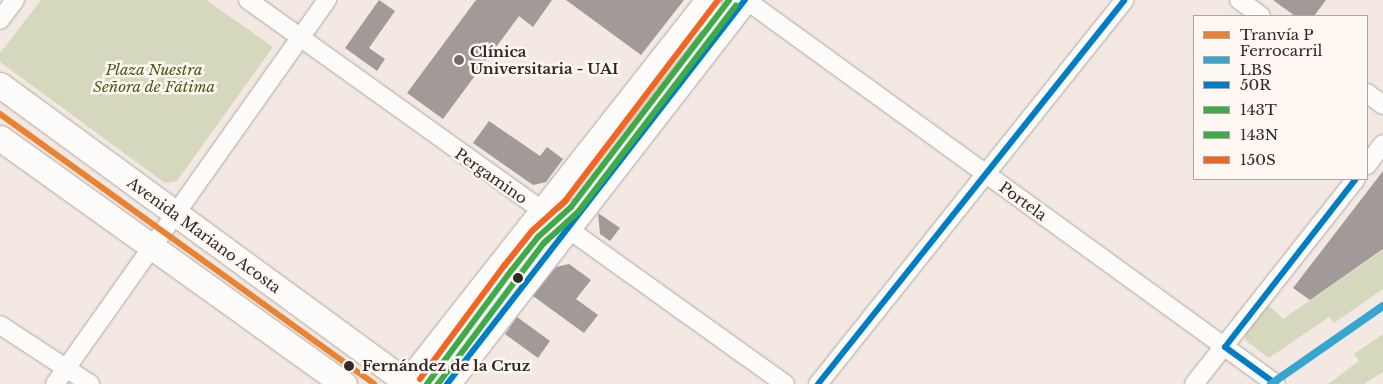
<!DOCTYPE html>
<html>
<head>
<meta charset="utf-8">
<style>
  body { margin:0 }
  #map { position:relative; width:1383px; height:384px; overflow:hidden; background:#f3e8e2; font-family:"Libre Baskerville",serif }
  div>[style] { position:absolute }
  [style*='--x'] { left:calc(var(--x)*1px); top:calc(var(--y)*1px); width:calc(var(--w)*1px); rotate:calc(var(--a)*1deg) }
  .green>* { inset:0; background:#d5d8bd }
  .building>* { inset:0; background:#a29a99 }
  .roads { filter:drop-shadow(0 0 1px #afa7a2) drop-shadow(0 0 1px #afa7a2) }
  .lane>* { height:9px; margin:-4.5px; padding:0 4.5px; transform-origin:4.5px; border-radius:4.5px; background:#fdfcfb }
  .street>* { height:18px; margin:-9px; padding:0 9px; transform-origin:9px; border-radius:9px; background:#fdfcfb }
  .secondary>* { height:25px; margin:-12.5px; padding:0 12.5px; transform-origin:12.5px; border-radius:12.5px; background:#fdfcfb }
  .bus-1>* { height:6px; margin:-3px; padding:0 3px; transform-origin:3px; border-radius:3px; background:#007dc5 }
  .bus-2>* { height:6px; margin:-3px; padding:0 3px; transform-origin:3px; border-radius:3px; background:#3fab48 }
  .bus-3>* { height:6px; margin:-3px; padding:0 3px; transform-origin:3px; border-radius:3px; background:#3fab48 }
  .bus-4>* { height:6px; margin:-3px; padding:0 3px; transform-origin:3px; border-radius:3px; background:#f26522 }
  .rail-1>* { height:8px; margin:-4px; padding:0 4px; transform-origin:4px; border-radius:4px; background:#36a5cf }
  .tram-1>* { height:6px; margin:-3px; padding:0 3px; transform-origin:3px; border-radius:3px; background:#e98232 }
  .dots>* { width:14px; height:14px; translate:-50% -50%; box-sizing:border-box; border:2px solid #fff7f2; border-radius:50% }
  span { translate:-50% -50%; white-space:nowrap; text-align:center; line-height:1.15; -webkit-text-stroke:5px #fff7f2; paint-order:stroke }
  .poi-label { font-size:15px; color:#312925; font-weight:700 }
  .left { translate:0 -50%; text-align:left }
  .park-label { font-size:15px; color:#495a16; font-style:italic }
  .street-label { font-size:15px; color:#312925 }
  .stop-label { font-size:15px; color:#312925; font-weight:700 }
  .legend { position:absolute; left:1193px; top:15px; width:175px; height:165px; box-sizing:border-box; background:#fff7f2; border:1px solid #ada5a0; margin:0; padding:6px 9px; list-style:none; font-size:15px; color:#312925 }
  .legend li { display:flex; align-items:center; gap:10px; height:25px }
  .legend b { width:25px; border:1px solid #ada5a0 }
</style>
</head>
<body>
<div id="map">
  <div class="green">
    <div style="clip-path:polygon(41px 0,206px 0,273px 47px,177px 181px,165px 183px,0 62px,0 53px)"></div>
    <div style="clip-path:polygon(1383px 250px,1383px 289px,1334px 323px,1329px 317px,1269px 358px,1245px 340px,1246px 330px,1266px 303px,1283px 319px)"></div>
    <div style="clip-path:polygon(1383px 334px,1383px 372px,1364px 384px,1328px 384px,1359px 361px,1354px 354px)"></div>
  </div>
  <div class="building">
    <div style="clip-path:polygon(379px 0,395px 11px,369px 48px,385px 59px,377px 71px,345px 48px)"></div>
    <div style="clip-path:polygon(476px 0,552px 0,533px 27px,519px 16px,443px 119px,407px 93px)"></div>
    <div style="clip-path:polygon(566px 0,684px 0,641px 55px)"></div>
    <div style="clip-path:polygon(1273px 0,1326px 0,1314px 16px,1295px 16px)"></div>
    <div style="clip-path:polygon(489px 121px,540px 156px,547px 147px,563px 159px,546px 182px,533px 185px,473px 143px)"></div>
    <div style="clip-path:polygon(1383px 171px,1383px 249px,1310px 300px,1293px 288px)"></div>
    <div style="clip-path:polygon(598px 213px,620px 228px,610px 241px,600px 234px)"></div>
    <div style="clip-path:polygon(569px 264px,591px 280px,576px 299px,598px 315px,584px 333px,533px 296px,556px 267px)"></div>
    <div style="clip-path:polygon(517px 317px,550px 341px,538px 358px,505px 334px)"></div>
  </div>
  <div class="roads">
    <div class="lane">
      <div style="--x:705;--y:31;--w:39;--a:-52"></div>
      <div style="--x:427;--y:384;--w:184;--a:-52.9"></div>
      <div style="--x:538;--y:237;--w:48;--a:-43.3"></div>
    </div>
    <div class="street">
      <div style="--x:248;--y:0;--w:660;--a:35.57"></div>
      <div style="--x:746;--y:0;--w:654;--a:35.92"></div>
      <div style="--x:1239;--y:0;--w:27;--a:36"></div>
      <div style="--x:0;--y:20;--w:25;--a:-53"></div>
      <div style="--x:1367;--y:93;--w:20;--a:37"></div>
      <div style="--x:1367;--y:165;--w:26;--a:-53"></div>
      <div style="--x:0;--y:325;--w:108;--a:33.2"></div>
      <div style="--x:55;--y:384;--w:471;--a:-54.7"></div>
      <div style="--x:818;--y:384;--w:491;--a:-51.4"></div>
      <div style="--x:1194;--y:384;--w:261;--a:-51.7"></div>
    </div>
    <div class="secondary">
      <div style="--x:0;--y:85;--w:507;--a:36.17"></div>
      <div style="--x:0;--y:138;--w:423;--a:35.6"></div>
      <div style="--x:406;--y:384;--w:489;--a:-51.8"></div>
      <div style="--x:447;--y:384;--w:486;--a:-52.2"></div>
    </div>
  </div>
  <div class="bus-1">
    <div style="--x:447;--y:384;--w:486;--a:-52.2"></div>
    <div style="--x:818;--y:384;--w:491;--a:-51.4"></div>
    <div style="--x:1276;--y:384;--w:63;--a:-144"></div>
    <div style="--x:1225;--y:347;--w:213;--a:-52.1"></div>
  </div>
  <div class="bus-2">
    <div style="--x:427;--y:384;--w:141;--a:-53.4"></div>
    <div style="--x:511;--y:271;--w:43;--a:-51.5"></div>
    <div style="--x:538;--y:237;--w:45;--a:-42.3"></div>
    <div style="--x:571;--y:207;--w:260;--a:-52.6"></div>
  </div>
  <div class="bus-3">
    <div style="--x:438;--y:384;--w:176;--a:-53.1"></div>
    <div style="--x:544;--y:243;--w:46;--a:-42.4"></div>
    <div style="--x:578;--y:212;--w:260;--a:-52.6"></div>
  </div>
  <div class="bus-4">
    <div style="--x:420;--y:379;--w:141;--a:-53.4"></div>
    <div style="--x:504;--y:266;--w:45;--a:-51.3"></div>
    <div style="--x:532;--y:231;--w:45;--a:-42.3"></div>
    <div style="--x:565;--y:201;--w:253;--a:-52.7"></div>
  </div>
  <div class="rail-1">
    <div style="--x:1271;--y:384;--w:136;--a:-34.9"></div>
  </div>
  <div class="tram-1">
    <div style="--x:0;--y:114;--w:461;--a:35.8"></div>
  </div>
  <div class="dots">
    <div style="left:459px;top:60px;background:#756c67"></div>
    <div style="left:518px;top:278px;background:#312925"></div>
    <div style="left:349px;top:366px;background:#312925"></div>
  </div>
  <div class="poi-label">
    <span class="left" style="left:470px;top:60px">Clínica<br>Universitaria - UAI</span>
  </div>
  <div class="park-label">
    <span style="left:154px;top:78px">Plaza Nuestra<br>Señora de Fátima</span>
  </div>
  <div class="street-label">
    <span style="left:491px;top:176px;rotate:35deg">Pergamino</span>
    <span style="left:1023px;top:201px;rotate:36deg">Portela</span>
    <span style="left:204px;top:235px;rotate:36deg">Avenida Mariano Acosta</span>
  </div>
  <div class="stop-label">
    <span class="left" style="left:362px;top:366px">Fernández de la Cruz</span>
  </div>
  <ul class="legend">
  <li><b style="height:6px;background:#e98232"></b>Tranvía P</li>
  <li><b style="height:6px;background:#36a5cf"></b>Ferrocarril LBS</li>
  <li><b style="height:6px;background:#007dc5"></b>50R</li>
  <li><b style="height:6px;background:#3fab48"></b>143T</li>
  <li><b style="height:6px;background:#3fab48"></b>143N</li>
  <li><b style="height:6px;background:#f26522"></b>150S</li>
  </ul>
</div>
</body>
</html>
